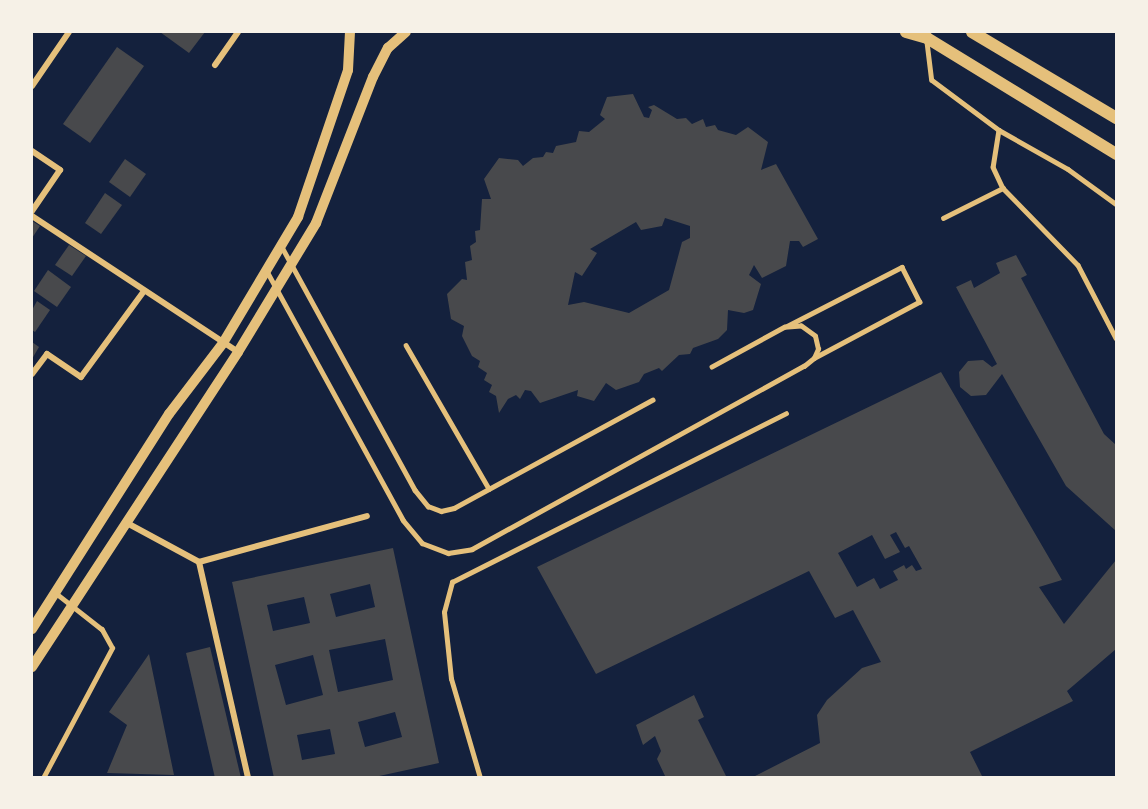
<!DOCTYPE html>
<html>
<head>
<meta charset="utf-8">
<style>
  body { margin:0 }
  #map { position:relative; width:1148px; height:809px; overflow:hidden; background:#14213d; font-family:Rubik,sans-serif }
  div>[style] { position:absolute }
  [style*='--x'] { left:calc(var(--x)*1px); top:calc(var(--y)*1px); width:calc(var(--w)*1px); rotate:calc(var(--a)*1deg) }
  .building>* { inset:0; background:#48494c }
  .service>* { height:4.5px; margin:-2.25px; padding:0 2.25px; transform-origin:2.25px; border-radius:2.25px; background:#e5c07b }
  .minor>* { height:6px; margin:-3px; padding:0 3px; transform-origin:3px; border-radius:3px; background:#e5c07b }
  .tertiary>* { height:10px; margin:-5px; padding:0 5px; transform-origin:5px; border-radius:5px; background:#e5c07b }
  .secondary>* { height:12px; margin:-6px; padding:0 6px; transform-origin:6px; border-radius:6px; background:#e5c07b }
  span { translate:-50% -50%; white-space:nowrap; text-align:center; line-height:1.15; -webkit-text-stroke:4.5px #f6f1e7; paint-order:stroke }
  .frame { position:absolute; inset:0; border:33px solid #f6f1e7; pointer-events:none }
</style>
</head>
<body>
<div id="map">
  <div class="building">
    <div style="clip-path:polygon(160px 32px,205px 32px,189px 53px)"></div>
    <div style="clip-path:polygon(117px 47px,144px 66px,90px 143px,63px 124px)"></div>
    <div style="clip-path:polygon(evenodd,633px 94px,644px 117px,649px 118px,652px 110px,648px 107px,654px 105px,677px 119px,686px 118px,692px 124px,703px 119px,706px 127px,715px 125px,718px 130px,736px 135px,748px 127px,768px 142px,761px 170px,776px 164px,818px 239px,803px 247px,799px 241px,790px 241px,786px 266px,762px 278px,754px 265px,749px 275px,761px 284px,753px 310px,744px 313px,728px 310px,727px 330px,718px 339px,693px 348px,690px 354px,679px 355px,662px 371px,659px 368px,644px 374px,639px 382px,616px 390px,606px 383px,594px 401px,577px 396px,578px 390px,540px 403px,531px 391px,525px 390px,520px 399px,516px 395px,508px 399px,499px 413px,496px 396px,489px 392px,492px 385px,484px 380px,487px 373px,478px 367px,480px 361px,472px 356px,462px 336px,464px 326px,451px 319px,447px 294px,462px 279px,467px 280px,465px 262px,472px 260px,470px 246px,476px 242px,475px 231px,480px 230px,482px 199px,491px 199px,484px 179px,499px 158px,518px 160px,523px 166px,533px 158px,543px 157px,546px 152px,553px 153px,556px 146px,576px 142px,579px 131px,589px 132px,605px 119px,600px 115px,607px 97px,633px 94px,665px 218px,690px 226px,690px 238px,682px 242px,669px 290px,629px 313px,584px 302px,568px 305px,575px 272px,582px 276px,597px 253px,590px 249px,636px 222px,641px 230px,662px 226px,665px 218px)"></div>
    <div style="clip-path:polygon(125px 159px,146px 174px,130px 197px,109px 182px)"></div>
    <div style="clip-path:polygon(105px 193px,122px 205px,101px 234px,85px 223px)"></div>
    <div style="clip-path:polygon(32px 221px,40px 226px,32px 238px)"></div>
    <div style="clip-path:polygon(69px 245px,86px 256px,72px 276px,55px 265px)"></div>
    <div style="clip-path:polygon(1016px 255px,1027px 275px,1021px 278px,1104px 434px,1116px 445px,1116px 531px,1066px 486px,1002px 374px,986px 395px,971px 396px,960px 387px,959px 372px,968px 361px,983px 360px,992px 367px,997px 364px,956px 287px,971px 280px,974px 288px,1000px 273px,996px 263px)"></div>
    <div style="clip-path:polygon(48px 270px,71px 287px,57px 307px,34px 291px)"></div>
    <div style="clip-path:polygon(37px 301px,50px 310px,35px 332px,32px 330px,32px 310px)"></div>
    <div style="clip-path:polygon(32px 342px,39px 347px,32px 359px)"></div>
    <div style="clip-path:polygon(evenodd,941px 372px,1062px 580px,1039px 587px,1064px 624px,1116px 560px,1116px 649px,1067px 691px,1073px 701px,970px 752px,983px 778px,751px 778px,820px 743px,817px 715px,827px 700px,862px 668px,881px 662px,853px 610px,835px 618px,809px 571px,596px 674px,537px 567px,941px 372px,896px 532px,905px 548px,909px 546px,922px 569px,916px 571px,912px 565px,906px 569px,904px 565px,893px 571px,898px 580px,880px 589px,874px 578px,857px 587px,838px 553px,872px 535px,885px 559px,900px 552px,890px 535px,896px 532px)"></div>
    <div style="clip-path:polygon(evenodd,393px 548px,439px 763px,370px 778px,274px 778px,232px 582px,393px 548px,370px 584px,375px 607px,336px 617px,330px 594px,370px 584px,393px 548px,304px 597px,310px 623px,273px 631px,267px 605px,304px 597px,393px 548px,385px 639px,393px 680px,338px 692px,329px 650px,385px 639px,393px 548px,313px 655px,323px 695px,286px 705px,275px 665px,313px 655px,393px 548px,395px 712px,402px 737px,365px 747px,358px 722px,395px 712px,393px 548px,330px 729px,335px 754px,302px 760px,297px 735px,330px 729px)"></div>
    <div style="clip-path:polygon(210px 647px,241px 778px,215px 778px,186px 653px)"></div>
    <div style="clip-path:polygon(149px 654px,174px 775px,107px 773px,127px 725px,109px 712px)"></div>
    <div style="clip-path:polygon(694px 695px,704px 717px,698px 720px,727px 778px,666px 778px,657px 759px,661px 751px,655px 736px,643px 745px,636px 725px)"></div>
  </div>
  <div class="service">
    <div style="--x:927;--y:42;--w:38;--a:83"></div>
    <div style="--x:932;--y:80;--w:84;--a:36.7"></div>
    <div style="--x:999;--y:130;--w:79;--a:29.5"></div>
    <div style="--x:1068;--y:169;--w:59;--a:36.1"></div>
    <div style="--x:999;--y:130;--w:37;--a:99"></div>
    <div style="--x:993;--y:167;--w:23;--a:65"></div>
    <div style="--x:1003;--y:188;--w:107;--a:45.8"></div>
    <div style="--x:1078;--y:265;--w:82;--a:62.5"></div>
    <div style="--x:943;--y:218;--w:67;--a:-26.6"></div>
    <div style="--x:282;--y:247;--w:277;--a:61.3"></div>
    <div style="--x:415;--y:490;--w:21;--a:51"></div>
    <div style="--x:428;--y:506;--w:14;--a:21"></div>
    <div style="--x:441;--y:511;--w:13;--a:-13"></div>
    <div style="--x:454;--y:508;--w:226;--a:-28.6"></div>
    <div style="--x:268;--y:273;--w:281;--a:61.3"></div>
    <div style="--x:403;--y:520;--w:30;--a:50"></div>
    <div style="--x:422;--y:543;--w:28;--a:21"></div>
    <div style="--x:448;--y:553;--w:24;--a:-9"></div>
    <div style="--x:472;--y:549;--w:379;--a:-28.9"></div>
    <div style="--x:804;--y:366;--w:13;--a:-39"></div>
    <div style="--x:814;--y:358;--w:10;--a:-66"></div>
    <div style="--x:818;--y:349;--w:13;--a:-103"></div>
    <div style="--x:815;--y:336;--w:17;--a:-144"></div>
    <div style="--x:801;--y:326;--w:16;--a:176"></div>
    <div style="--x:785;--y:327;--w:83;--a:151.3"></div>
    <div style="--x:787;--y:326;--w:129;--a:-27.2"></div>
    <div style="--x:902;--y:267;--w:39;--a:63"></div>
    <div style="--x:920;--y:302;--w:119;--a:151.9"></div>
    <div style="--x:406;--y:345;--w:166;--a:60"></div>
    <div style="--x:43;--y:778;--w:147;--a:-62"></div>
    <div style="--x:112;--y:648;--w:21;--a:-119"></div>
    <div style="--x:102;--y:630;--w:60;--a:-141.8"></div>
    <div style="--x:480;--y:778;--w:103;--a:-106.3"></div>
    <div style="--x:451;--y:679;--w:67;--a:-96"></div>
    <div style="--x:444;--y:612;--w:31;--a:-75"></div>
    <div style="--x:452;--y:582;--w:374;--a:-26.8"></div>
  </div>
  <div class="minor">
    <div style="--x:215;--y:65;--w:40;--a:-55.1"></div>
    <div style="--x:32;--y:86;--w:65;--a:-55.6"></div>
    <div style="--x:32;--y:151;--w:34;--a:34"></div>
    <div style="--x:60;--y:170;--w:50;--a:124.3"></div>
    <div style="--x:32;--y:216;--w:247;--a:33.4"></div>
    <div style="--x:32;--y:374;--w:25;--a:-53"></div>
    <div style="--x:47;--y:354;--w:41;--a:34.1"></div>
    <div style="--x:81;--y:377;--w:107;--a:-53.8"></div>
    <div style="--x:127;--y:523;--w:82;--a:28.4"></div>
    <div style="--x:199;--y:562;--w:221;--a:77.2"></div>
    <div style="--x:199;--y:562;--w:174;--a:-15.3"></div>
  </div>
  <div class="tertiary">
    <div style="--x:32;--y:629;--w:255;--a:-57.5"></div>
    <div style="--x:169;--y:414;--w:89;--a:-52.7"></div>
    <div style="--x:223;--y:343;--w:147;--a:-59.2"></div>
    <div style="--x:298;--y:217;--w:155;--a:-71.2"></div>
    <div style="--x:348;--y:70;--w:38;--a:-87"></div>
    <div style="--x:32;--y:667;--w:376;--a:-56.8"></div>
    <div style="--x:238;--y:352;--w:151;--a:-58.8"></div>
    <div style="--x:316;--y:223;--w:157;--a:-68.7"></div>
    <div style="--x:373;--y:77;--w:33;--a:-63"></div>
    <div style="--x:388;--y:48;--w:24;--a:-42"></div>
  </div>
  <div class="secondary">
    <div style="--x:906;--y:32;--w:22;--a:16"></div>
    <div style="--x:927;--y:38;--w:222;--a:31.5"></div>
    <div style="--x:972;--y:32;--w:168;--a:30.8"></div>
  </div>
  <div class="frame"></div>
</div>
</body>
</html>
